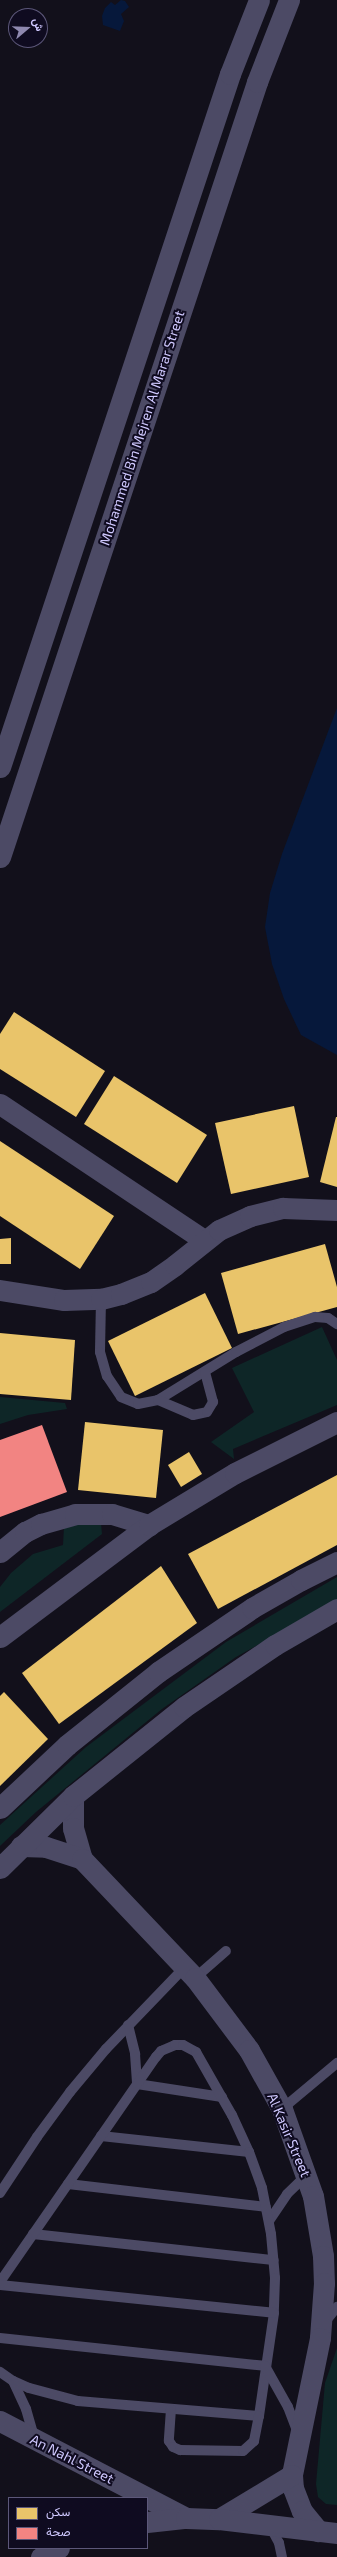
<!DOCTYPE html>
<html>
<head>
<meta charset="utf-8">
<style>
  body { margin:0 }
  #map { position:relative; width:337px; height:2557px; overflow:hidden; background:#12101b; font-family:"Exo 2",Vazirmatn,sans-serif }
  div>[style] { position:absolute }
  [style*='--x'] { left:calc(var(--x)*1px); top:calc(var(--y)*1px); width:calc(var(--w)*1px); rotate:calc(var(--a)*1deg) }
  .green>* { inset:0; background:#0e2627 }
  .water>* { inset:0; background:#06183b }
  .homes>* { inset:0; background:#e9c46a }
  .health>* { inset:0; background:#f28482 }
  .lane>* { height:10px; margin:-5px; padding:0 5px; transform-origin:5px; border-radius:5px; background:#4c4a65 }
  .street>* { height:21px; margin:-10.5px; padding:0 10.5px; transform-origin:10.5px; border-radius:10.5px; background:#4c4a65 }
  span { translate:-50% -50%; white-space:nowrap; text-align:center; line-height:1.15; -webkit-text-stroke:4px #0f0b20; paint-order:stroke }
  .street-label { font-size:14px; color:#d0c9ff }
  .legend { position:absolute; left:8px; top:2497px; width:140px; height:52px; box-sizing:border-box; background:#0f0b20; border:1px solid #5c5779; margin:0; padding:5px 7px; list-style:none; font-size:12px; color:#d0c9ff }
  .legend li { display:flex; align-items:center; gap:8px; height:20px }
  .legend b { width:20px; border:1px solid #5c5779 }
  .north { position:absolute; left:8px; top:8px; width:40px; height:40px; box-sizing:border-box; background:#0f0b20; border:1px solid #5c5779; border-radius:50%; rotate:71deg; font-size:11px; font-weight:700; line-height:16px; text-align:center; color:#d0c9ff }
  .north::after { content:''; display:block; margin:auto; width:14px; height:18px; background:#8e88af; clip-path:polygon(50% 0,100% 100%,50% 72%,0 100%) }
</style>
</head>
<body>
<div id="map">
  <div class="green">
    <div style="clip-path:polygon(322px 1327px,337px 1360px,337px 1405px,233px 1449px,234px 1459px,211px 1442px,254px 1412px,232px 1368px)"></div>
    <div style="clip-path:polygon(0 1397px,65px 1403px,67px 1409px,28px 1415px,0 1424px)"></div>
    <div style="clip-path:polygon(101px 1523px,102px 1534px,0 1612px,0 1587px,11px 1573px,33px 1554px,63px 1545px,64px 1526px)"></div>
    <div style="clip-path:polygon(337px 1577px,337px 1601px,236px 1657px,162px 1709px,36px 1812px,0 1846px,0 1825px,86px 1747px,226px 1642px)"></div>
    <div style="clip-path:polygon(337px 2348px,337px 2505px,326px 2504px,318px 2497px,316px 2484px,325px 2383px)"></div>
  </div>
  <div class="water">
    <div style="clip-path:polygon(121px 0,125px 1px,129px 7px,121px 14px,124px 21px,120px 31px,103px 25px,102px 16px,105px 8px,111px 2px,115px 5px)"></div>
    <div style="clip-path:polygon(337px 708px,337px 1055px,301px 1035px,284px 999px,272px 964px,265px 927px,270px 893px,282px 854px)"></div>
  </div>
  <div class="homes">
    <div style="clip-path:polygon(14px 1012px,105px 1071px,76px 1117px,0 1069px,0 1034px)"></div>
    <div style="clip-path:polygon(114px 1076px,207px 1135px,177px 1183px,84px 1124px)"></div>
    <div style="clip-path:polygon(294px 1106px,309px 1177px,231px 1194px,215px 1123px)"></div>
    <div style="clip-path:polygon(336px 1117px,337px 1117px,337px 1187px,320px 1182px)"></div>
    <div style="clip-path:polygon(0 1141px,114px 1216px,80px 1269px,0 1216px)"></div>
    <div style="clip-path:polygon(11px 1238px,11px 1264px,0 1264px,0 1239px)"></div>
    <div style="clip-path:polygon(325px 1244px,337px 1287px,337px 1307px,238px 1334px,221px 1273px)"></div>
    <div style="clip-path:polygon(205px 1293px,232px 1348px,135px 1396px,108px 1341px)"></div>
    <div style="clip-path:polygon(0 1333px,75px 1340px,71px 1400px,0 1394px)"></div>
    <div style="clip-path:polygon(85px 1422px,163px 1430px,156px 1498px,78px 1490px)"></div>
    <div style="clip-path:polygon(189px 1452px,202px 1474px,181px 1487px,168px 1465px)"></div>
    <div style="clip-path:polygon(337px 1475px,337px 1545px,218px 1609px,188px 1554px)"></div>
    <div style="clip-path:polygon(161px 1566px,197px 1623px,59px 1724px,22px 1673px)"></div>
    <div style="clip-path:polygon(4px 1692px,48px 1739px,0 1786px,0 1696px)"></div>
  </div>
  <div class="health">
    <div style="clip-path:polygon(42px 1425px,67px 1492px,0 1517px,0 1440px)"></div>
  </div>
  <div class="lane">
    <div style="--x:101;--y:1299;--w:53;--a:91.1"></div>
    <div style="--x:100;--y:1352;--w:25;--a:74"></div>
    <div style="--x:107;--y:1376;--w:25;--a:56"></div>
    <div style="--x:121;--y:1397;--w:18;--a:22"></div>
    <div style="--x:138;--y:1404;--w:20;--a:-11"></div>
    <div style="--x:158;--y:1400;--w:92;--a:-31.6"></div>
    <div style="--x:236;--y:1352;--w:54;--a:-27.5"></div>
    <div style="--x:284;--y:1327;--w:33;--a:-18"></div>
    <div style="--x:315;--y:1317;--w:13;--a:4"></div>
    <div style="--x:328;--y:1318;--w:11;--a:34"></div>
    <div style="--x:158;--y:1400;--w:38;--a:23"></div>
    <div style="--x:193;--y:1415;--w:14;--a:-12"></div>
    <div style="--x:207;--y:1412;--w:12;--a:-59"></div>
    <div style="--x:213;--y:1402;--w:30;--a:-105"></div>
    <div style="--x:195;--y:1978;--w:41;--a:-41.1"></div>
    <div style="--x:128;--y:2025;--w:30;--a:76"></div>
    <div style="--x:135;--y:2054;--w:30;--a:86"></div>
    <div style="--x:137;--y:2084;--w:86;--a:8.7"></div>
    <div style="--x:282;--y:2109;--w:72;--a:-39.9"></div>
    <div style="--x:101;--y:2136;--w:149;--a:6.2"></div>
    <div style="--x:68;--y:2184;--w:199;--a:6.6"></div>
    <div style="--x:0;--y:2193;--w:67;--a:-56.5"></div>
    <div style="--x:37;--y:2137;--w:56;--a:-53.7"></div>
    <div style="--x:70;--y:2092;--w:56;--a:-50.1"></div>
    <div style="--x:106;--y:2049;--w:112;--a:-46.1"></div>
    <div style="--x:269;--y:2221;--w:32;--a:-56"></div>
    <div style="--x:287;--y:2194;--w:28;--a:-44"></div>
    <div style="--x:33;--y:2234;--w:242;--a:6.2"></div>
    <div style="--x:0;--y:2282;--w:274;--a:-55.3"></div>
    <div style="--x:156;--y:2057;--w:8;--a:-50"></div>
    <div style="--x:161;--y:2051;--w:15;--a:-23"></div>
    <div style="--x:175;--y:2045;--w:8;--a:0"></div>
    <div style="--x:183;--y:2045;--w:15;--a:28"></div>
    <div style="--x:196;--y:2052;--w:73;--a:60.3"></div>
    <div style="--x:232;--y:2115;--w:41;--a:65.3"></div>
    <div style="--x:249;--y:2152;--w:38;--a:70"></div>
    <div style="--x:262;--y:2188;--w:47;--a:78.9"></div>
    <div style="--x:271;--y:2234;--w:44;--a:84.8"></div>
    <div style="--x:275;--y:2278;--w:35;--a:92"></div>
    <div style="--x:274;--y:2313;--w:104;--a:98.3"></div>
    <div style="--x:259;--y:2416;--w:182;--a:-175.3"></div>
    <div style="--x:78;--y:2401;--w:51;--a:-165.1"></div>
    <div style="--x:29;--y:2388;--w:17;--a:-156"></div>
    <div style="--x:13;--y:2381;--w:16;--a:-145"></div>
    <div style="--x:0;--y:2285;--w:275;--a:5.8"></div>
    <div style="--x:324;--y:2323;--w:21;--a:-51"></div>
    <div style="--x:0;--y:2338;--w:266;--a:6"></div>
    <div style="--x:265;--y:2366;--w:47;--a:60.7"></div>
    <div style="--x:288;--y:2407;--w:25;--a:69"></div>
    <div style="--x:13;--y:2381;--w:31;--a:65"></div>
    <div style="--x:26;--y:2409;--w:29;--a:74"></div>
    <div style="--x:171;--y:2409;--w:32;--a:94"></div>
    <div style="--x:169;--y:2441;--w:7;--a:56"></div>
    <div style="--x:173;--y:2447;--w:8;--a:23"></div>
    <div style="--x:180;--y:2450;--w:63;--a:0.9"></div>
    <div style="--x:243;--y:2451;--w:15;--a:-42"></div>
    <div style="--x:254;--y:2441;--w:25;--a:-79"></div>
    <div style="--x:270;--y:2526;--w:19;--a:62"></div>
    <div style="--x:279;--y:2543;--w:14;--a:78"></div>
  </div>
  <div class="street">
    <div style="--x:0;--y:767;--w:730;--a:-71.64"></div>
    <div style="--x:230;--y:74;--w:79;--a:-68.6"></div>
    <div style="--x:0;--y:857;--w:817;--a:-71.65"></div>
    <div style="--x:257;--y:82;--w:88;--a:-68.7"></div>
    <div style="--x:0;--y:1104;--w:245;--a:33.7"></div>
    <div style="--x:0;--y:1290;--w:65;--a:8.9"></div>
    <div style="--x:64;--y:1300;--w:37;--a:-2"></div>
    <div style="--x:101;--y:1299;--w:21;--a:-14"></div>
    <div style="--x:121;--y:1294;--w:32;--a:-22"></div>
    <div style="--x:151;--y:1282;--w:29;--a:-35"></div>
    <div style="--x:175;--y:1265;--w:56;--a:-38.5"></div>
    <div style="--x:219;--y:1230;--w:34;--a:-24"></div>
    <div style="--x:250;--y:1216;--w:34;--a:-14"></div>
    <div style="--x:283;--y:1208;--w:54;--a:2.1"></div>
    <div style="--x:0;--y:1552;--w:32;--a:-39"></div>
    <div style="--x:25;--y:1532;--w:18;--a:-27"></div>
    <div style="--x:41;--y:1524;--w:35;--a:-16"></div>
    <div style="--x:75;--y:1514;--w:37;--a:0"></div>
    <div style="--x:112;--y:1514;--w:39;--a:17"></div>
    <div style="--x:0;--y:1637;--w:186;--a:-36.9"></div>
    <div style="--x:149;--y:1525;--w:100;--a:-31.2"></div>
    <div style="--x:235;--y:1473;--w:114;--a:-26.6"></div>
    <div style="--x:73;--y:1796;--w:32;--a:90"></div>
    <div style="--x:73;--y:1828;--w:32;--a:74"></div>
    <div style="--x:0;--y:1808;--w:92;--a:-43.2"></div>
    <div style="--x:67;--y:1745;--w:117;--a:-38.7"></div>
    <div style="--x:158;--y:1672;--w:114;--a:-34.2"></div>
    <div style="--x:252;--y:1608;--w:56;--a:-29.7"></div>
    <div style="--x:301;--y:1580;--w:40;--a:-26.6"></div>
    <div style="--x:21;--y:1846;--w:25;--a:2"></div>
    <div style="--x:46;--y:1847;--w:38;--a:18"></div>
    <div style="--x:82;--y:1859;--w:164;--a:46.5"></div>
    <div style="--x:195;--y:1978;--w:90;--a:53.1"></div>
    <div style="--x:249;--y:2050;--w:68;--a:60.8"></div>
    <div style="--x:282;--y:2109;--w:92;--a:70.4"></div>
    <div style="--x:313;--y:2196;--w:61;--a:80.5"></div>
    <div style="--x:323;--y:2256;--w:27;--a:88"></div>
    <div style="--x:324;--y:2283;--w:55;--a:94.2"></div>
    <div style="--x:320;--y:2338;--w:140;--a:101.6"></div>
    <div style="--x:292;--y:2475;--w:13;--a:86"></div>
    <div style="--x:293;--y:2488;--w:25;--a:69"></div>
    <div style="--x:302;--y:2511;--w:26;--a:51"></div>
    <div style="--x:0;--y:1868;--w:103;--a:-44.6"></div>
    <div style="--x:73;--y:1796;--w:142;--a:-38.7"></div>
    <div style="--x:184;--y:1707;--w:110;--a:-34.3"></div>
    <div style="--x:275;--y:1645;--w:72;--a:-30.1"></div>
    <div style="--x:0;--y:2421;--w:210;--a:27.5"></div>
    <div style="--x:219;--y:2519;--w:85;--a:-31.1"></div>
    <div style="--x:147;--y:2522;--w:39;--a:-6"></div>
    <div style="--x:186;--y:2518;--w:33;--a:2"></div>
    <div style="--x:219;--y:2519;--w:119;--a:6.8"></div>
    <div style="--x:41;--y:2557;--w:20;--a:-27"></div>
  </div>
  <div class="street-label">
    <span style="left:142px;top:428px;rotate:-72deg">Mohammed Bin Mejren Al Marar Street</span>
    <span style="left:289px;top:2135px;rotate:67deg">Al Kasir Street</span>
    <span style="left:72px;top:2459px;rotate:27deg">An Nahl Street</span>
  </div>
  <ul class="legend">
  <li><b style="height:11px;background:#e9c46a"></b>سكن</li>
  <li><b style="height:11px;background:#f28482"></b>صحة</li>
  </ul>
  <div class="north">ش</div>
</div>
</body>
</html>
